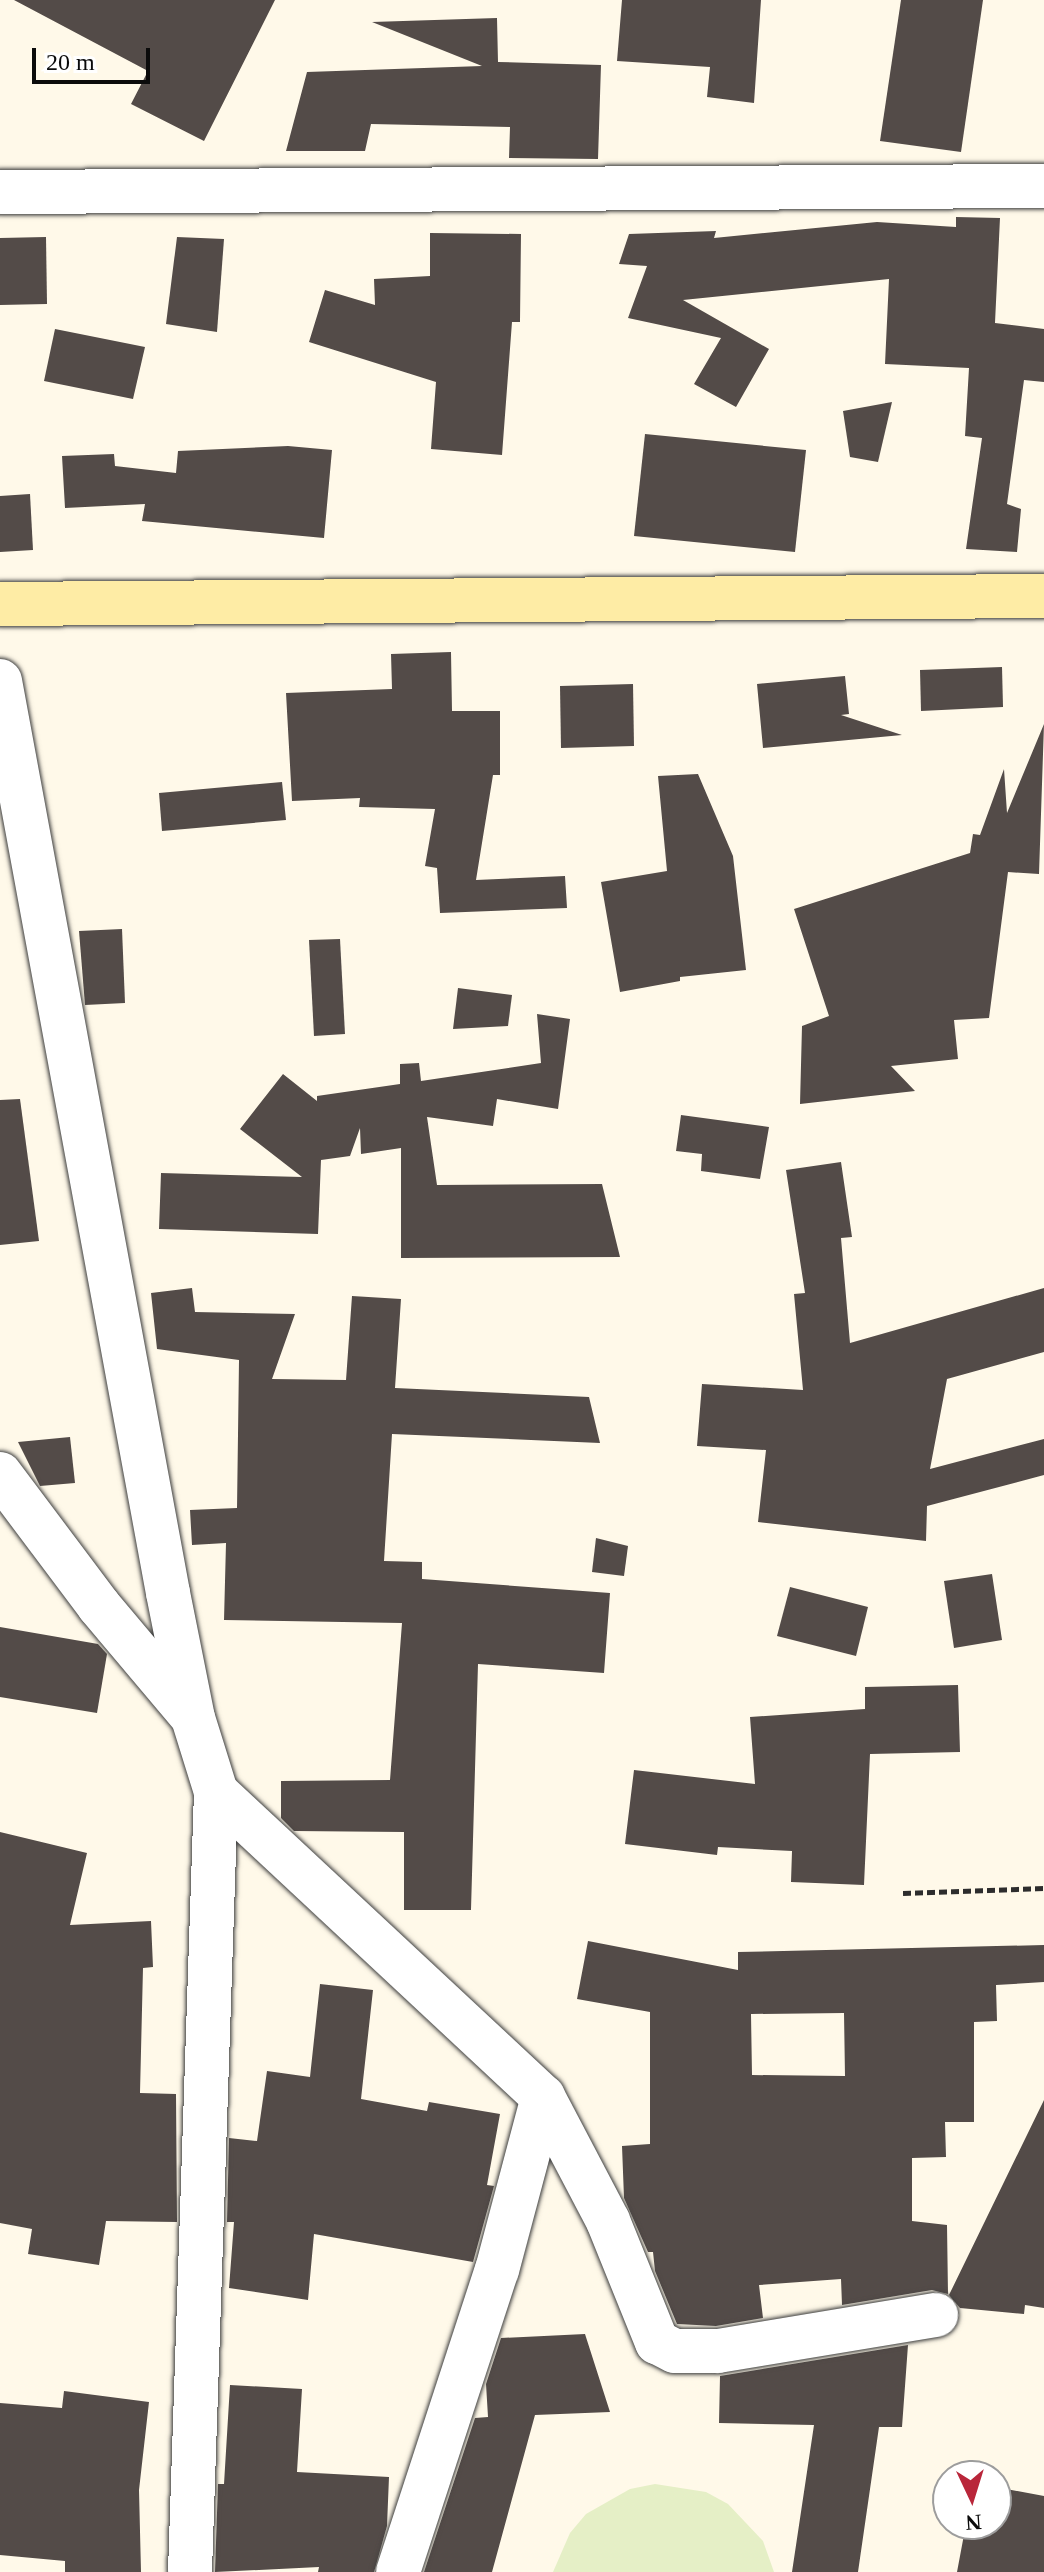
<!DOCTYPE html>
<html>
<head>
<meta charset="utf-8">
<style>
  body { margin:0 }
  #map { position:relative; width:1044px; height:2572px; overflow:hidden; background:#fff9e9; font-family:"Times New Roman",serif }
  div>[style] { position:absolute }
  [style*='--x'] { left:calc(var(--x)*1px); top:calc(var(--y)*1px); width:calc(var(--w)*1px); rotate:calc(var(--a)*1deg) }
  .pitch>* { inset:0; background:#e5efc6 }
  .building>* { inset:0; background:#534b48 }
  .path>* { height:5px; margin-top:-2.5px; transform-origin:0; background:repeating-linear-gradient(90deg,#2d2d2d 0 8px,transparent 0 12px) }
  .roads { filter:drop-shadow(0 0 2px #3e3e3e) drop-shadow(0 0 2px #3e3e3e) }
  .minor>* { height:44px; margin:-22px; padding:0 22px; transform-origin:22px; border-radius:22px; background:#fff }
  .secondary>* { height:44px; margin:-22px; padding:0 22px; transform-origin:22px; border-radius:22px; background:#feeca5 }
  span { translate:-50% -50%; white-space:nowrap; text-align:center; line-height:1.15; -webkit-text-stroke:8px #fff; paint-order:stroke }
  .north { position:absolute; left:932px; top:2460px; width:80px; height:80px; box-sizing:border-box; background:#fff; border:2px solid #9d9d9d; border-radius:50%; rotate:176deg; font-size:22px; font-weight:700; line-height:32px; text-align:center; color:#0b0b0b }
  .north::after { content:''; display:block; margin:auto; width:28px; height:36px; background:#b9263a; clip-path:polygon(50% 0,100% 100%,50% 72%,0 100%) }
  .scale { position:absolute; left:32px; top:48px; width:118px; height:36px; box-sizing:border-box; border:4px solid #0b0b0b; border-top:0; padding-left:10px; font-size:24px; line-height:28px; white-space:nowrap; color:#0b0b0b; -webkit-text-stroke:6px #fff; paint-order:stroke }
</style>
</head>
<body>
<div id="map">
  <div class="pitch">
    <div style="clip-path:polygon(655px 2484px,706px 2492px,728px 2504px,763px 2541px,774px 2572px,553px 2572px,570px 2533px,586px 2514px,630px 2489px)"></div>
  </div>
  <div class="building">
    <div style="clip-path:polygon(14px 0,275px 0,204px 141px,131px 104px,148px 71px)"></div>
    <div style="clip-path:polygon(622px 0,761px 0,754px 103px,707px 97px,710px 67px,617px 61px)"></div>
    <div style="clip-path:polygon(901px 0,983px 0,961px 152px,880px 141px)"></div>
    <div style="clip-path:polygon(497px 18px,498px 62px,601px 65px,598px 159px,509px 158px,510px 127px,371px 124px,365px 151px,286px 151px,307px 72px,482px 66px,372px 22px)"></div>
    <div style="clip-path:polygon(956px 217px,1000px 218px,995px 323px,1044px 329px,1044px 382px,1024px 380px,1007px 504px,1021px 509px,1017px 552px,966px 549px,982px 438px,965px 436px,969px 368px,885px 364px,889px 279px,683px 300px,769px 349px,736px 407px,694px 384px,721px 338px,628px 318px,647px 266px,619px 264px,629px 234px,716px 231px,714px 238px,877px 222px,956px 227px)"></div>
    <div style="clip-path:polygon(430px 233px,521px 234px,520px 322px,512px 322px,502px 455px,431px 449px,436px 382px,309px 342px,325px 290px,375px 305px,374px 279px,430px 276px)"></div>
    <div style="clip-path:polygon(46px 237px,47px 304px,0 305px,0 238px)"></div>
    <div style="clip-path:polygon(177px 237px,224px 239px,217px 332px,166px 324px)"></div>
    <div style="clip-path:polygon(55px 329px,145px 347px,133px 399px,44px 381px)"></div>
    <div style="clip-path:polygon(892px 402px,878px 462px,850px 457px,843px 411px)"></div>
    <div style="clip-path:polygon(645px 434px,806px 450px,795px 552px,634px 536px)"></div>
    <div style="clip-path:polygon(288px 446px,332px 450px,324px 538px,142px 521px,145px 504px,65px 508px,62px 456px,114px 454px,115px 466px,176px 473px,178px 451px)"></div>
    <div style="clip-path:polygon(30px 494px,33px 550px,0 552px,0 496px)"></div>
    <div style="clip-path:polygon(451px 652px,452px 711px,500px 711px,500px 775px,493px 775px,476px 880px,565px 876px,567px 908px,440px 913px,437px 868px,425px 866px,435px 809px,359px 807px,360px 798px,292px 801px,286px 693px,392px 689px,391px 654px)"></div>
    <div style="clip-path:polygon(1002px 667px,1003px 707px,921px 711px,920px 670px)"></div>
    <div style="clip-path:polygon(845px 676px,849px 714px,841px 715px,902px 735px,763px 748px,757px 684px)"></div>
    <div style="clip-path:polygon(633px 684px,634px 746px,561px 748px,560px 686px)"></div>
    <div style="clip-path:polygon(1044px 724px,1039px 874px,1008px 872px,989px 1018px,954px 1020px,958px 1059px,891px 1066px,915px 1091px,800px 1104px,802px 1026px,829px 1016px,794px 909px,970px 853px,973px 834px,980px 835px,1004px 769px,1007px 813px)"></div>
    <div style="clip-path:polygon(698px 774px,733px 856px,746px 970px,680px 977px,680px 981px,620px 992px,601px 882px,667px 871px,658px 776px)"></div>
    <div style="clip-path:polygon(282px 782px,286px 820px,162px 831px,159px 793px)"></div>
    <div style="clip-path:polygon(122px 929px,125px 1003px,85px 1005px,79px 931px)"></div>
    <div style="clip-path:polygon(340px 939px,345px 1034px,314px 1036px,309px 940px)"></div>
    <div style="clip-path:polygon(458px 988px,512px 995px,508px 1026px,453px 1029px)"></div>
    <div style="clip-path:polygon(537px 1014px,570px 1019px,558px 1109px,497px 1099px,493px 1126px,427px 1117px,437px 1185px,602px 1184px,620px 1257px,401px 1258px,401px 1148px,361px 1154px,360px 1128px,350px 1156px,321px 1160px,318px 1234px,159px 1229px,161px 1173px,302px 1177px,240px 1129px,283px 1074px,317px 1101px,317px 1096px,400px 1084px,400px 1064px,419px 1063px,421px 1081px,541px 1063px)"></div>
    <div style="clip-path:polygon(20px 1099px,39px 1241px,0 1245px,0 1100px)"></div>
    <div style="clip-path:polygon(681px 1115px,769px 1127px,760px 1179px,701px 1171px,702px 1154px,676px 1151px)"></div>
    <div style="clip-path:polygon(841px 1162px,852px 1237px,841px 1238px,850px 1343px,1044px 1288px,1044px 1352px,947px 1379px,930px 1469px,1044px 1439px,1044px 1475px,927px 1506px,926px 1541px,758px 1522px,766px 1450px,697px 1446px,702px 1384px,803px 1390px,794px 1294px,805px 1293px,786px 1170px)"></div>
    <div style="clip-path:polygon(192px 1288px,195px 1312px,295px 1314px,272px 1379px,346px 1380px,352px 1296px,401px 1299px,395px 1388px,589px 1397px,600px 1443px,392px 1434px,384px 1561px,422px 1562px,422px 1579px,610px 1593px,604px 1673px,478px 1664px,471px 1910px,404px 1910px,404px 1832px,294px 1831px,281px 1818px,281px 1781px,390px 1780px,402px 1623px,224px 1620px,226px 1543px,192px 1545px,190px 1510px,237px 1508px,239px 1360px,157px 1349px,151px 1293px)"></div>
    <div style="clip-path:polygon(70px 1437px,75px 1483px,40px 1486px,18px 1442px)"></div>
    <div style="clip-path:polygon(596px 1538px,628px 1546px,624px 1576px,592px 1572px)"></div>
    <div style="clip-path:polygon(992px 1574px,1002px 1640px,954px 1648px,944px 1581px)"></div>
    <div style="clip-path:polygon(790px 1587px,868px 1607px,856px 1656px,777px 1636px)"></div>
    <div style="clip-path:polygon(0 1627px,98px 1644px,107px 1654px,97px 1713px,0 1697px)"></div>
    <div style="clip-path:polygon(958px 1685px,960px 1752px,870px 1754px,864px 1885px,791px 1882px,792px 1851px,718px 1847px,717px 1855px,625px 1844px,634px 1770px,755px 1784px,750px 1717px,865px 1709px,865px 1687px)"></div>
    <div style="clip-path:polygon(0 1832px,87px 1853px,70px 1925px,151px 1921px,153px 1967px,143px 1968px,140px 2093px,176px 2094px,177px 2222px,106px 2221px,99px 2265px,28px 2254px,32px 2229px,0 2223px)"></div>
    <div style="clip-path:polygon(evenodd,588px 1941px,738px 1970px,738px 1952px,1044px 1945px,1044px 1982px,996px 1985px,997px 2021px,974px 2022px,974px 2122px,945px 2122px,946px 2157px,912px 2158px,912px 2221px,947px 2225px,948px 2294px,932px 2290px,842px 2305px,841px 2279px,759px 2285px,763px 2318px,716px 2326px,677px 2324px,655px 2271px,653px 2252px,648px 2252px,624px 2198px,622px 2146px,650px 2144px,650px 2012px,577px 1999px,588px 1941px,844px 2013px,845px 2076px,752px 2075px,751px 2014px,844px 2013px)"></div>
    <div style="clip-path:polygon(320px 1984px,373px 1990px,361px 2099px,427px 2111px,429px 2102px,500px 2114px,487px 2185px,494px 2186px,473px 2262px,314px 2234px,308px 2300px,229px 2288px,234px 2222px,227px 2222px,229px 2138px,257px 2141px,267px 2071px,310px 2077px)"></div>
    <div style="clip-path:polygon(1044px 2100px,1044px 2308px,1025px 2305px,1024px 2314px,960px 2308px,949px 2295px)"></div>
    <div style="clip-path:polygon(585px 2334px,610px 2412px,535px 2415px,492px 2572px,424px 2572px,475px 2418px,488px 2417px,486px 2384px,501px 2338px)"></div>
    <div style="clip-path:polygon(908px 2345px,902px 2427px,879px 2427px,858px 2572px,792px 2572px,814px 2425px,719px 2423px,720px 2376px)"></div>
    <div style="clip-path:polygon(230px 2385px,302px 2389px,297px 2472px,389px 2477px,387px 2526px,374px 2572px,318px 2572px,319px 2567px,215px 2572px,218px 2484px,224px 2484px)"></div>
    <div style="clip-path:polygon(64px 2391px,149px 2402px,139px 2490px,141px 2572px,65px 2572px,65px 2561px,0 2555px,0 2403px,62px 2408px)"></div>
    <div style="clip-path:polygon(996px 2487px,1044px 2496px,1044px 2572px,957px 2572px,966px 2524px,996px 2524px)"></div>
  </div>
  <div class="path">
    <div style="--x:903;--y:1893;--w:141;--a:-2"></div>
  </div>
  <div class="roads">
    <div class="minor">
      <div style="--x:0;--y:192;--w:1044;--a:-0.33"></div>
      <div style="--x:0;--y:681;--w:927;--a:79.56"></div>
      <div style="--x:168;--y:1593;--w:127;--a:78.7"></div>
      <div style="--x:193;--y:1718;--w:77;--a:72.7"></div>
      <div style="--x:216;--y:1792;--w:780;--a:91.91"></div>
      <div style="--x:0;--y:1474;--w:165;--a:53.1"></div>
      <div style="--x:99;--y:1606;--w:140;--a:49.9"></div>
      <div style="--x:216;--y:1792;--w:447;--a:43"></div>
      <div style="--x:543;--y:2097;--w:140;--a:62.3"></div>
      <div style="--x:608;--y:2221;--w:131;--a:68"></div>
      <div style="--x:657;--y:2342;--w:20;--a:27"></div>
      <div style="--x:675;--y:2351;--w:43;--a:0"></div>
      <div style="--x:718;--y:2351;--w:221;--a:-9.4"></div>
      <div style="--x:398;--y:2572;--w:318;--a:-71.9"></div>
      <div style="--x:497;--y:2270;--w:179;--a:-75.1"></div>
    </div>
    <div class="secondary">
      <div style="--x:0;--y:604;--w:1044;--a:-0.44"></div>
    </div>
  </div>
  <div class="north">N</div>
  <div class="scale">20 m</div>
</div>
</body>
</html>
